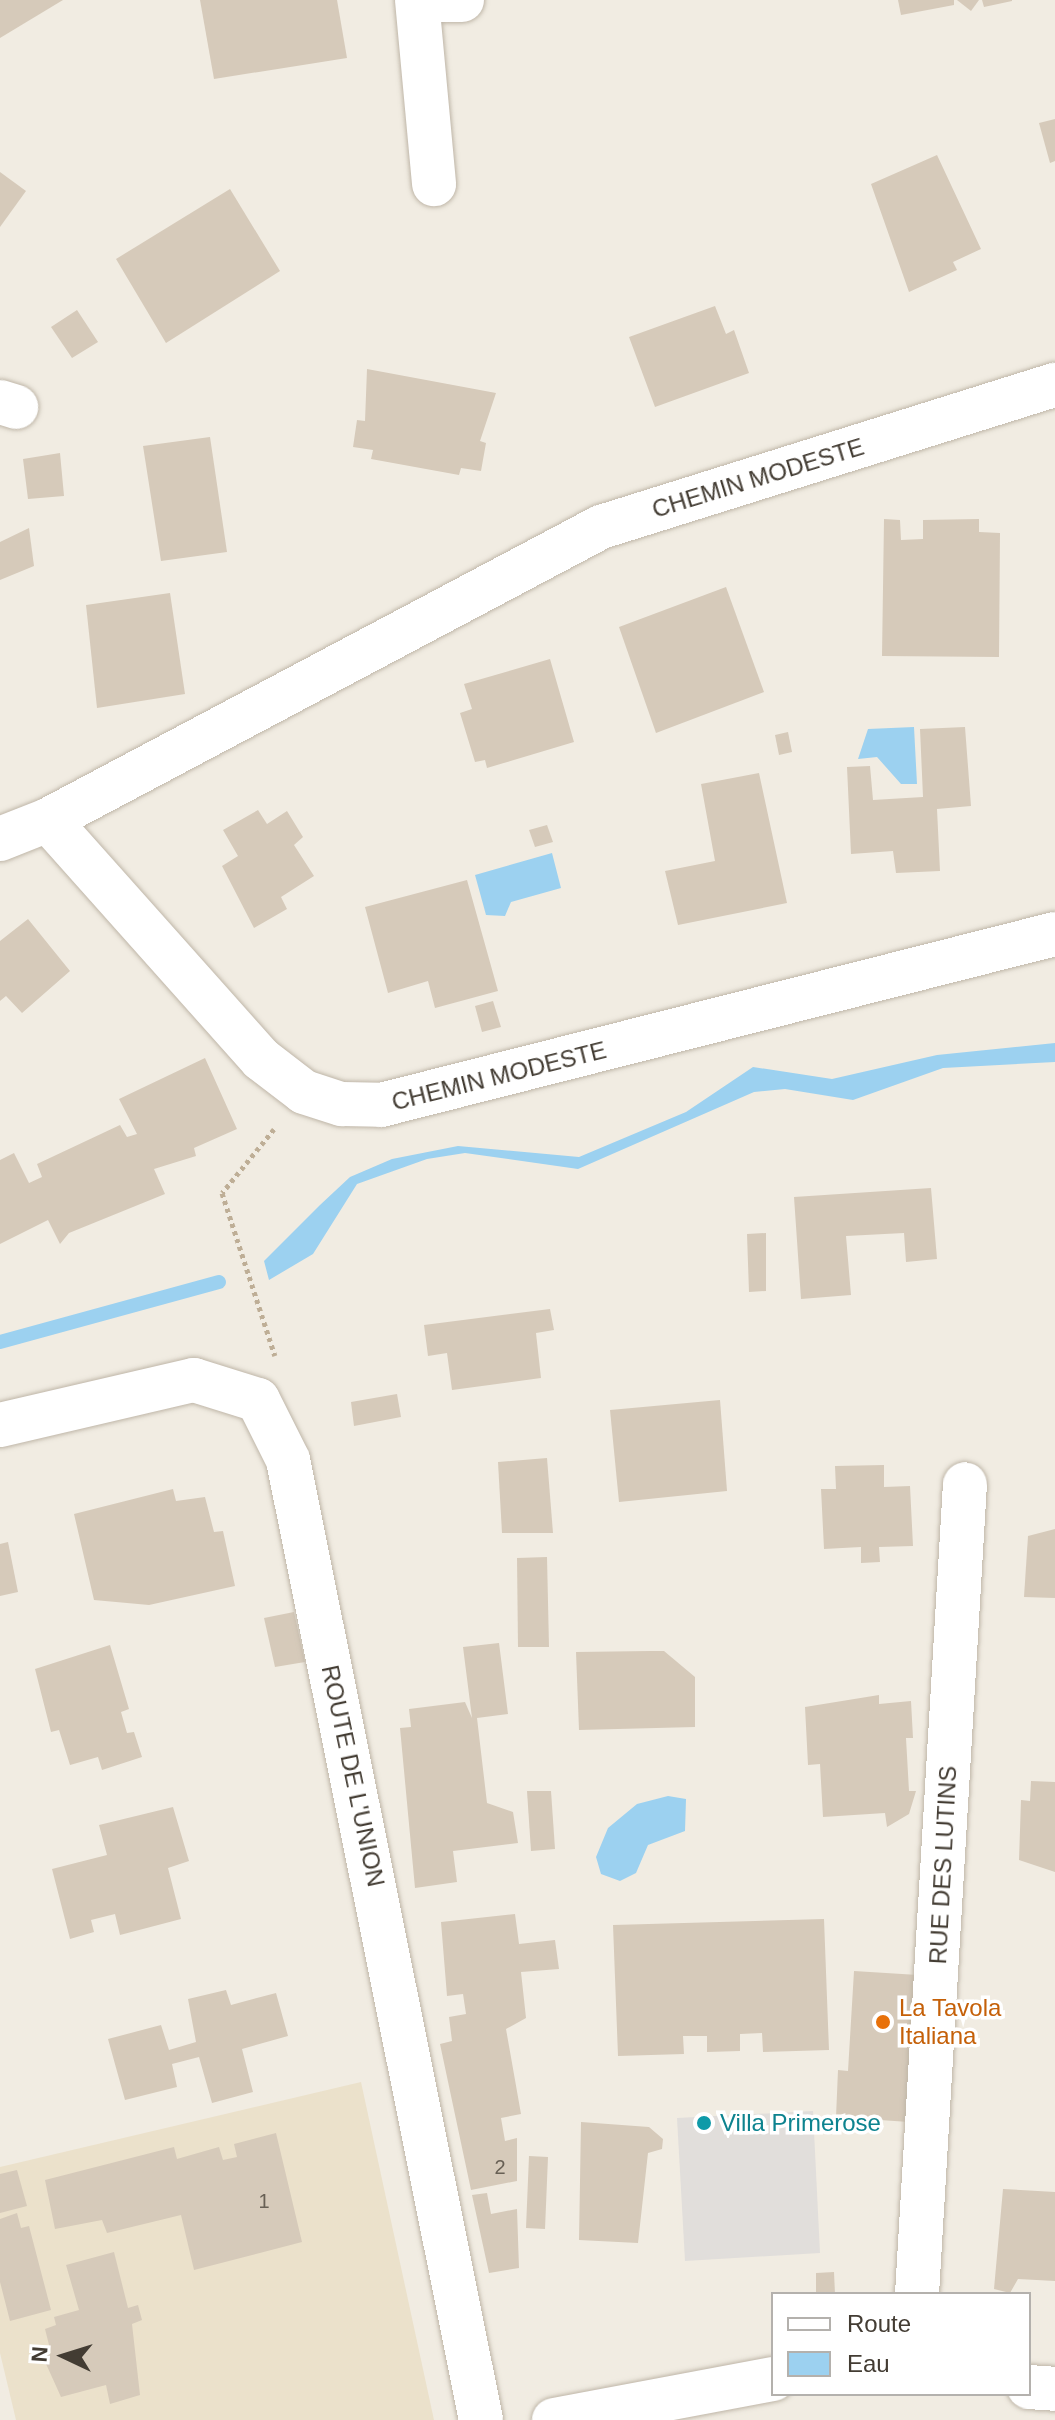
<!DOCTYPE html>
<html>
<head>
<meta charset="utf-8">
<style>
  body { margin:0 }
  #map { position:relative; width:1055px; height:2420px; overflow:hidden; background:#f1ece2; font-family:Arial,sans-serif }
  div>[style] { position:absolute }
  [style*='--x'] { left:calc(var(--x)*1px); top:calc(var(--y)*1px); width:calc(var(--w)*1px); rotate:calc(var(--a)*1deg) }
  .education>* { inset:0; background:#ebe1cb }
  .parking>* { inset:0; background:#e1dedb }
  .water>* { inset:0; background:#9cd1f0 }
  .stream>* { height:14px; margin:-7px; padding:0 7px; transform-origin:7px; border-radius:7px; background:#9cd1f0 }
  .building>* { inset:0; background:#d6caba }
  .path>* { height:5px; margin-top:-2.5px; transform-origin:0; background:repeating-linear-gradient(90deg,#beae96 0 4px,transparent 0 8px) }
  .roads { filter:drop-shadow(0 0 2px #bfb6a8) drop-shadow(0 0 2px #bfb6a8) }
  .minor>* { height:44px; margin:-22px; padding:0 22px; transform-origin:22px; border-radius:22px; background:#fff }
  .dots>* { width:22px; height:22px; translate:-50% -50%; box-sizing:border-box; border:4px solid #fff; border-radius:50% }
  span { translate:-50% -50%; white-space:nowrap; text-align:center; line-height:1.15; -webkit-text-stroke:7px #fff; paint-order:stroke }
  .number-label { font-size:20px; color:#686055 }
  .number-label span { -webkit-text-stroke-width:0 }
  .street-label { font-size:24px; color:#433c33 }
  .food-label { font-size:24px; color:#c56008 }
  .left { translate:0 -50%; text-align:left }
  .culture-label { font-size:24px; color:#0d838f }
  .legend { position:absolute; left:771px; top:2292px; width:260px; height:104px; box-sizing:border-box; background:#fff; border:2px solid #b4b1ad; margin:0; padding:10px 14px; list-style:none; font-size:24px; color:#433c33 }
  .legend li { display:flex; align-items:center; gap:16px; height:40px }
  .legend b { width:40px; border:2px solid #b4b1ad }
  .north { position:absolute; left:24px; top:2316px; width:80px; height:80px; -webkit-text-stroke:6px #fff; paint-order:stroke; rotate:274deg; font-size:22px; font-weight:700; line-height:32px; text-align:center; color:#433c33 }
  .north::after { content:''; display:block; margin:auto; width:28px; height:36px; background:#433c33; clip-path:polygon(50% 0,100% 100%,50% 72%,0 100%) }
</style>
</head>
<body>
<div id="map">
  <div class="education">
    <div style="clip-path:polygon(361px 2082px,434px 2420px,16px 2420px,0 2353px,0 2167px)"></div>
  </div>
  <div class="parking">
    <div style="clip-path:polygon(813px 2111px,820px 2253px,685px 2261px,677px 2118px)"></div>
  </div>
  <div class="water">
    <div style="clip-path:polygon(914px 727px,917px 784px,901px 784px,877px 757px,858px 759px,868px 729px)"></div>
    <div style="clip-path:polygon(552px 853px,561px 888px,511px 902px,505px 916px,486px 915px,475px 875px)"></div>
    <div style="clip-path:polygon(1055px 1043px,1055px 1062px,943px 1068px,853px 1100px,785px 1089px,754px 1092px,578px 1169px,465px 1153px,427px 1159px,357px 1184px,313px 1254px,269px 1280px,264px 1261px,320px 1205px,350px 1177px,392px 1159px,458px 1146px,579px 1157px,686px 1112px,753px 1067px,832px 1079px,937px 1055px)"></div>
    <div style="clip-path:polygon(668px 1796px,686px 1799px,685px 1831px,648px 1845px,636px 1873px,620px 1881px,601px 1874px,596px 1857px,608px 1828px,637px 1804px)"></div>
  </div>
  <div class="stream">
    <div style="--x:0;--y:1342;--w:227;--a:-15.3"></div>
  </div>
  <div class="building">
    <div style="clip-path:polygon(0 0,63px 0,0 38px)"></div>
    <div style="clip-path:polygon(200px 0,337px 0,347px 58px,214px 79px)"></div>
    <div style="clip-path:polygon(898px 0,954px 0,954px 5px,901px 15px)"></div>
    <div style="clip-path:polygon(957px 0,979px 0,971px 11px)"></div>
    <div style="clip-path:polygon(982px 0,1012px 0,1012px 1px,984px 7px)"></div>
    <div style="clip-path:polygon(1055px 119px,1055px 161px,1050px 163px,1039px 123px)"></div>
    <div style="clip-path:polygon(937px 155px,981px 249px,953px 262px,957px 270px,909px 292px,871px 184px)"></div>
    <div style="clip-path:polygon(0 172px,26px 191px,0 227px)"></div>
    <div style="clip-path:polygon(230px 189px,280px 271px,166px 343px,116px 259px)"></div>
    <div style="clip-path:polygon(715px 306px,726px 334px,734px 330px,749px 373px,655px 407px,629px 337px)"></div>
    <div style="clip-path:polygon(77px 310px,98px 342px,72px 358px,51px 327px)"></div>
    <div style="clip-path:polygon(367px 369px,496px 393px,480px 441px,486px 443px,481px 471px,461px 468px,459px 475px,371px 459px,373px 450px,353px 447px,357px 420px,365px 421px)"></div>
    <div style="clip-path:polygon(210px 437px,227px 552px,161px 561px,143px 446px)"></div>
    <div style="clip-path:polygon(60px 453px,64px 496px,28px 499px,23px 459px)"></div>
    <div style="clip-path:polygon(884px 519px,900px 520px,901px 540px,923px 539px,923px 520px,979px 519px,979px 532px,1000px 533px,999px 657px,882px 656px)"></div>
    <div style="clip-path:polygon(29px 528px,34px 566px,0 580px,0 542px)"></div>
    <div style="clip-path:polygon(726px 587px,764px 692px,656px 733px,619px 627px)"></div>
    <div style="clip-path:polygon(170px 593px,185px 694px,97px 708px,86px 605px)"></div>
    <div style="clip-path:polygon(550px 659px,574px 742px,487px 768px,485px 760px,475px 762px,460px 713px,472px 709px,464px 684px)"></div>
    <div style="clip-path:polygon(965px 727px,971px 806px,937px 809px,940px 871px,896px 873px,893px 851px,851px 854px,847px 767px,870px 766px,873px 800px,923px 797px,920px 729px)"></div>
    <div style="clip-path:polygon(788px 732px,792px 752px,779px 755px,775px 735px)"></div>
    <div style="clip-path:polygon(759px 773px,787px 903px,678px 925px,665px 871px,715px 861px,701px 784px)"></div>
    <div style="clip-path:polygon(258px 810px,267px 824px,287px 811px,303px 837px,294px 845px,314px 876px,281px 897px,287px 909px,254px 928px,222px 866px,238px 856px,223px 830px)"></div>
    <div style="clip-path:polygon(547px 825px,553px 842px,535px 847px,529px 830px)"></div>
    <div style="clip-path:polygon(467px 880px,498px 991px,435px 1008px,428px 981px,388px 993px,365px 907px)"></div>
    <div style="clip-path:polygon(28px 919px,70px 971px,22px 1013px,6px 996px,0 1001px,0 941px)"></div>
    <div style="clip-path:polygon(493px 1001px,501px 1027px,482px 1032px,475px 1006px)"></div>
    <div style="clip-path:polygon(205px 1058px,237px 1129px,194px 1148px,196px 1156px,154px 1169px,165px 1194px,69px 1233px,60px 1244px,48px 1220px,0 1244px,0 1160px,14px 1153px,29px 1183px,42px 1177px,37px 1164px,120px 1125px,127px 1137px,137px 1134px,119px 1099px)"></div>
    <div style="clip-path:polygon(931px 1188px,937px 1259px,906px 1262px,904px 1233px,846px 1236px,851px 1295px,801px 1299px,794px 1197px)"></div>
    <div style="clip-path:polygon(766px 1233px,766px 1291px,749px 1292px,747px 1234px)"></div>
    <div style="clip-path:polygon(550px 1309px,554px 1330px,536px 1333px,541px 1378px,452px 1390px,447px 1353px,428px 1356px,424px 1325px)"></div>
    <div style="clip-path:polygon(397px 1394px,401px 1417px,354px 1426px,351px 1402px)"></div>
    <div style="clip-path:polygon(720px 1400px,727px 1491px,619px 1502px,610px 1410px)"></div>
    <div style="clip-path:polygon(547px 1458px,553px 1533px,502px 1533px,498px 1462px)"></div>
    <div style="clip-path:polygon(884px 1465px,884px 1487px,910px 1486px,913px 1546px,879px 1547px,880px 1562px,861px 1563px,861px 1547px,824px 1549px,821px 1489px,836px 1489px,835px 1466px)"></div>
    <div style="clip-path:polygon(173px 1489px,176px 1501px,205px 1497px,214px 1532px,223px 1531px,235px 1586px,149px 1605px,94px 1600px,74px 1514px)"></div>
    <div style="clip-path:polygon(1055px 1529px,1055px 1598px,1024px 1597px,1028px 1536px)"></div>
    <div style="clip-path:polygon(8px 1542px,18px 1592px,0 1596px,0 1544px)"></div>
    <div style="clip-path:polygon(547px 1557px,549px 1647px,518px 1647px,517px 1558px)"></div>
    <div style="clip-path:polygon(294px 1612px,305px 1662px,275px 1667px,264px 1618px)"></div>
    <div style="clip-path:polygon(499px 1643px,508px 1714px,477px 1718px,487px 1803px,513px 1812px,518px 1843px,453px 1851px,457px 1882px,415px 1888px,400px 1728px,411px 1727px,409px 1709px,465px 1702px,472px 1718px,463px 1647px)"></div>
    <div style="clip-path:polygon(110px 1645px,129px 1709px,121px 1712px,127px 1733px,134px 1732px,142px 1757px,102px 1770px,98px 1757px,70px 1765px,59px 1730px,51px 1732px,35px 1669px)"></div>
    <div style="clip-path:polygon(650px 1651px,664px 1651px,695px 1677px,695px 1727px,579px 1730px,576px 1652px)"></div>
    <div style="clip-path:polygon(879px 1695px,879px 1704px,911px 1701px,913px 1738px,906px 1738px,909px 1791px,916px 1791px,909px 1814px,887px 1827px,885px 1813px,823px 1817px,820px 1764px,808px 1765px,805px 1707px)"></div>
    <div style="clip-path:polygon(1031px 1781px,1055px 1782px,1055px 1872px,1019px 1860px,1021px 1800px,1030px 1801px)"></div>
    <div style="clip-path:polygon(527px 1791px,551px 1791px,555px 1849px,531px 1851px)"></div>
    <div style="clip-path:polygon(173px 1807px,189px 1861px,168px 1868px,181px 1919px,120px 1935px,115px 1914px,91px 1920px,94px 1932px,70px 1939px,52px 1869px,107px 1855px,99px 1825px)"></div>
    <div style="clip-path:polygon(515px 1914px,519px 1944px,555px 1940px,559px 1969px,521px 1972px,526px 2018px,506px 2029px,521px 2114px,501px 2118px,505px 2141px,517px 2138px,517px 2181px,471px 2190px,440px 2044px,452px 2041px,449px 2017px,466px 2014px,463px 1994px,447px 1996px,441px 1922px)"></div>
    <div style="clip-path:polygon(824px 1919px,829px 2050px,763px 2052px,762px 2033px,740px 2034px,740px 2051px,707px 2052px,707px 2036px,683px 2036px,684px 2054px,618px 2056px,613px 1925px)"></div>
    <div style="clip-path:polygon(854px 1971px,918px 1975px,909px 2122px,836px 2117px,838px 2070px,848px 2071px)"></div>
    <div style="clip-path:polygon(226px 1990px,231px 2005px,276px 1993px,288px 2036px,242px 2049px,253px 2092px,212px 2103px,199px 2057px,172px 2064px,177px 2087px,125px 2100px,108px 2039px,161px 2025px,169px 2050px,196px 2042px,188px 1999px)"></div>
    <div style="clip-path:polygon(581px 2122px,649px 2127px,663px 2139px,662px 2149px,648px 2153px,638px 2243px,579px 2240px)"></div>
    <div style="clip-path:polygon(276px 2133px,302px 2242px,194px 2270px,181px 2215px,107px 2233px,102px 2220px,55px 2229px,45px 2180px,174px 2147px,177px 2159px,219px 2147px,223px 2160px,237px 2157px,234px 2144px)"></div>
    <div style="clip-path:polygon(529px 2156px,548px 2157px,545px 2229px,526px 2228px)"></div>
    <div style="clip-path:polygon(17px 2170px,27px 2206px,0 2213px,0 2174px)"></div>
    <div style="clip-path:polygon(1003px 2189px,1055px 2192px,1055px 2281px,1018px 2279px,1010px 2293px,994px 2289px)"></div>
    <div style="clip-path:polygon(487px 2193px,491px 2214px,517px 2209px,519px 2268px,489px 2273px,472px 2195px)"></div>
    <div style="clip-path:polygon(17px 2213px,21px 2228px,29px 2226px,51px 2310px,10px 2321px,0 2282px,0 2219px)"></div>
    <div style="clip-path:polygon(114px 2252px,128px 2308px,138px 2305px,142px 2320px,132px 2324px,140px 2395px,110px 2404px,106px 2385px,61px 2397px,42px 2355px,51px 2353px,45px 2329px,56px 2325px,54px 2317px,79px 2310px,66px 2265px)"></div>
    <div style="clip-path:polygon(834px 2272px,835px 2294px,816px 2294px,816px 2273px)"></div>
  </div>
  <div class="path">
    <div style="--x:274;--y:1129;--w:82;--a:129.1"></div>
    <div style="--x:222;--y:1193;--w:171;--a:72"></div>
  </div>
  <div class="roads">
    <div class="minor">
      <div style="--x:417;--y:0;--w:185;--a:84.7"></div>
      <div style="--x:420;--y:0;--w:42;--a:0"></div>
      <div style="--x:0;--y:402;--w:17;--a:17"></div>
      <div style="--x:48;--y:820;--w:320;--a:48.3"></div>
      <div style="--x:261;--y:1059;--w:54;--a:37.5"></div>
      <div style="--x:304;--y:1092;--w:40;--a:18"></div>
      <div style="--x:342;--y:1104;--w:39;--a:1"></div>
      <div style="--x:381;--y:1105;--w:695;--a:-14.24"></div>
      <div style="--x:0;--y:839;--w:52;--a:-21.6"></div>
      <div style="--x:48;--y:820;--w:626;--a:-27.92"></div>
      <div style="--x:601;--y:527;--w:476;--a:-17.4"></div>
      <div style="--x:0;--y:1425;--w:199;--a:-13.1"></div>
      <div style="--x:194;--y:1380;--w:67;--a:17.4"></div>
      <div style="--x:258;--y:1400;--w:67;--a:63.4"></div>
      <div style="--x:288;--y:1460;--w:979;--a:78.63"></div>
      <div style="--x:917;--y:2294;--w:811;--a:-86.61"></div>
      <div style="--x:1029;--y:2387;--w:26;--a:4"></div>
      <div style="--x:554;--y:2420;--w:223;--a:-10.6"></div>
    </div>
  </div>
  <div class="dots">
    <div style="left:883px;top:2022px;background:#e8710a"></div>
    <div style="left:704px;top:2123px;background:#0f9aa8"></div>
  </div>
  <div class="number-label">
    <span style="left:500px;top:2167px">2</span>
    <span style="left:264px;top:2201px">1</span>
  </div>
  <div class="street-label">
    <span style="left:758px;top:478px;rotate:-17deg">CHEMIN MODESTE</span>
    <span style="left:499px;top:1076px;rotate:-14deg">CHEMIN MODESTE</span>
    <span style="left:353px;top:1776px;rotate:78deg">ROUTE DE L'UNION</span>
    <span style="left:943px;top:1865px;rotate:-87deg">RUE DES LUTINS</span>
  </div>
  <div class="food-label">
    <span class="left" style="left:899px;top:2022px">La Tavola<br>Italiana</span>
  </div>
  <div class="culture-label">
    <span class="left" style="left:720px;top:2123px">Villa Primerose</span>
  </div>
  <ul class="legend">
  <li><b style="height:10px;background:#fff"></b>Route</li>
  <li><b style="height:22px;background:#9cd1f0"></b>Eau</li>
  </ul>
  <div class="north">N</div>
</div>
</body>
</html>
